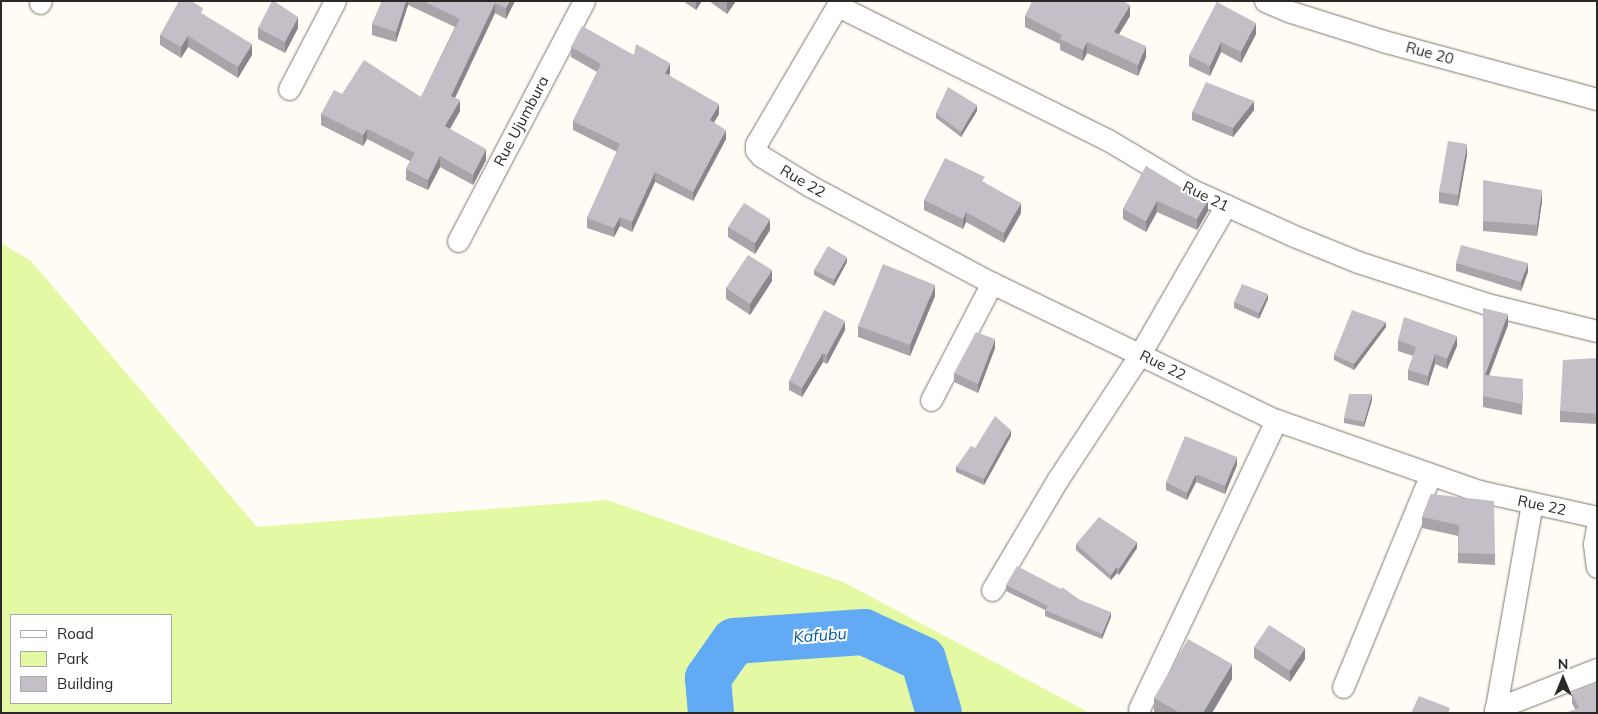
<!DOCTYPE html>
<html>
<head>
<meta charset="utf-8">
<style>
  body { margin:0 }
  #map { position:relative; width:1598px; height:714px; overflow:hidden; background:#fffbf5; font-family:Mulish,sans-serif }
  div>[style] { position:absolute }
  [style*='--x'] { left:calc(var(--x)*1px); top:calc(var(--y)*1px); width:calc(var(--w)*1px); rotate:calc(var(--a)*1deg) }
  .green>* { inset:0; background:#e4f9a4 }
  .river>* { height:46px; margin:-23px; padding:0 23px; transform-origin:23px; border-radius:23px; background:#62aaf3 }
  .roads { filter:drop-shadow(0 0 1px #7c7771) drop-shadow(0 0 1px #7c7771) }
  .street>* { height:21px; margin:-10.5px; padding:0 10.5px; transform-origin:10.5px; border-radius:10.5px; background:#fff }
  .wall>* { inset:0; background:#a9a4aa }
  .shaded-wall>* { inset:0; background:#89868b }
  .building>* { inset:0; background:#c4bfc6 }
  span { translate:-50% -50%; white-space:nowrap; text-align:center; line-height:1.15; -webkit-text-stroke:4px #fff; paint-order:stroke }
  .street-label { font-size:15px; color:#2b2927 }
  .water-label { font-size:16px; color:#04589a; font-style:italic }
  .frame { position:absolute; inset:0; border:2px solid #2b2927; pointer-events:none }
  .legend { position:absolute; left:10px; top:614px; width:162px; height:90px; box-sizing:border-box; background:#fff; border:1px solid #aaa9a9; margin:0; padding:6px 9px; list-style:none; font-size:15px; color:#2b2927 }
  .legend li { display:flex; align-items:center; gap:10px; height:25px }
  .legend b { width:25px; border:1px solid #aaa9a9 }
  .north { position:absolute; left:1538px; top:654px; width:50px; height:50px; -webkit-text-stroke:4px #fff; paint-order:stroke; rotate:0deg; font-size:14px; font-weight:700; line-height:20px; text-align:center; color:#2b2927 }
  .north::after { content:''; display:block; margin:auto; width:18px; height:22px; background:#2b2927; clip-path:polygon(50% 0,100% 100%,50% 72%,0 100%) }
</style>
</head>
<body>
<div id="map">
  <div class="green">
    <div style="clip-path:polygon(evenodd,1px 243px,31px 261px,257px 527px,607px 500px,843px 582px,1090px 713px,1px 713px,1px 243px,11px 615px,171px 615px,171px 703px,11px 703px,11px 615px)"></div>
  </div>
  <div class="river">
    <div style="--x:711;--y:713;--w:35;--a:-95"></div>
    <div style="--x:708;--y:678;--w:45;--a:-54.9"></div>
    <div style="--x:734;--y:641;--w:130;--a:-4"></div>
    <div style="--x:864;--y:632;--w:65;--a:24.6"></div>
    <div style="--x:923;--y:659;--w:56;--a:73.5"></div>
  </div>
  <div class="roads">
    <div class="street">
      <div style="--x:840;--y:1;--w:166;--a:120.4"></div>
      <div style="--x:756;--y:144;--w:6;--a:90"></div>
      <div style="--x:756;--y:150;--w:8;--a:50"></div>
      <div style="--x:761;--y:156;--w:57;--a:31.5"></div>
      <div style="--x:810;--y:186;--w:206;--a:28.1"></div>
      <div style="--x:992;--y:283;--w:315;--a:25.8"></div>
      <div style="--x:1276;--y:420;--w:215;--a:19.3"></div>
      <div style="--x:1479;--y:491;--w:121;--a:12.4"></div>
      <div style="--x:1265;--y:1;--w:25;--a:23"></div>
      <div style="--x:1288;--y:11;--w:100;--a:17.5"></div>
      <div style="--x:1383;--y:41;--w:222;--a:15.2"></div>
      <div style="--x:40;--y:3;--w:2;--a:-63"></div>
      <div style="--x:838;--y:6;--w:301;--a:26.4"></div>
      <div style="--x:1108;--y:140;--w:96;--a:30.9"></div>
      <div style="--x:1190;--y:189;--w:114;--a:24.3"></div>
      <div style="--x:1294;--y:236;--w:69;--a:22.1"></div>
      <div style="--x:1358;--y:262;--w:136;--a:18"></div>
      <div style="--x:1487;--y:304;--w:113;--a:13.8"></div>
      <div style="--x:289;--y:89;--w:99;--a:-62.4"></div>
      <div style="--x:458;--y:241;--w:271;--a:-62.3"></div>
      <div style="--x:931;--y:400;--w:132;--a:-62.5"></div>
      <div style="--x:1597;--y:527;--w:17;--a:100"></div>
      <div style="--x:1594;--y:544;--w:23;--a:83"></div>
      <div style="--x:992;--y:590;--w:129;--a:-59.3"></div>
      <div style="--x:1058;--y:479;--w:149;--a:-56.7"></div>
      <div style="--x:1140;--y:354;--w:172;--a:-60"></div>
      <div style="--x:1343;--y:687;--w:228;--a:-67.6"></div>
      <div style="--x:1139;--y:709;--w:320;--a:-64.6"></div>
      <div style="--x:1495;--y:709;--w:110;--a:-21.4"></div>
      <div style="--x:1495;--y:713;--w:213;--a:-80"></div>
    </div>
  </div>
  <div class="wall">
    <div style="clip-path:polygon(382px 1px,515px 1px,506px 19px,495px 13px,455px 98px,460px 111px,450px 129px,486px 160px,473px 185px,440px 167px,428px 190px,406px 180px,406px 169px,410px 161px,367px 139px,363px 146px,321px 125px,321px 114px,342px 94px,421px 97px,455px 27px,408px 5px,396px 42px,372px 35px,372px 24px)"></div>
    <div style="clip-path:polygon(683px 1px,702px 1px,696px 10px)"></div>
    <div style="clip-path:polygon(709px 1px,736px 1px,727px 14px)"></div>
    <div style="clip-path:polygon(1217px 2px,1256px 34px,1241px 63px,1221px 52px,1210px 76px,1189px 66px,1189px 56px)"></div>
    <div style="clip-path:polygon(203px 14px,252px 55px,238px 78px,188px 47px,181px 58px,160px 45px,160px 35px)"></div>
    <div style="clip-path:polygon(1025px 16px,1130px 16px,1119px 34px,1146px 57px,1138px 76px,1087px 53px,1083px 61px,1060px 50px,1060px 44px,1025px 27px)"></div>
    <div style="clip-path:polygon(258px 28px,298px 28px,285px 53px,258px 39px)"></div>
    <div style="clip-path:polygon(571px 47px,634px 55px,670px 73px,669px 75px,719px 114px,714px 122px,726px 139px,693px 201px,655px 182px,632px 232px,620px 226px,614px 237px,587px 228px,587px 218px,617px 152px,573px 130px,573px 121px,597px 72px,571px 57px)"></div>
    <div style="clip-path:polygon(1254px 110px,1233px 137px,1192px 120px,1192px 112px)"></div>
    <div style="clip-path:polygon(977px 111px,961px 137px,936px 118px,936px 113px)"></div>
    <div style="clip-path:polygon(1467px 155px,1458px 206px,1439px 203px,1439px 192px)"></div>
    <div style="clip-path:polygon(1146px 166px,1208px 211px,1197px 230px,1157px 212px,1146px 232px,1123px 219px,1123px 209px)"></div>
    <div style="clip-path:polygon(1483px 180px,1542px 201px,1537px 236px,1483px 231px)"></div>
    <div style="clip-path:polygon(985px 183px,1021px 213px,1004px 243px,966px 222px,963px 229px,924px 210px,924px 200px)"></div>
    <div style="clip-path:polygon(728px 227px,770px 230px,755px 254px,728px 237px)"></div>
    <div style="clip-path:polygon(847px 262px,834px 286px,814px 275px,814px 270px)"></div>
    <div style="clip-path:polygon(1456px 263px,1528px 272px,1521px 291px,1456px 271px)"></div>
    <div style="clip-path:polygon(772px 281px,750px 315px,726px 299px,726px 288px)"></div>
    <div style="clip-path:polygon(935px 296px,910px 356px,858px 337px,858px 326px)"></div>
    <div style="clip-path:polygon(1268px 299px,1259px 319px,1234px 308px,1234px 302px)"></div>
    <div style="clip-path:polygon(1483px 308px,1508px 325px,1489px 375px,1523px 390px,1522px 415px,1483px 407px)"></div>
    <div style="clip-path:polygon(1386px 327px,1354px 370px,1334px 360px,1334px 355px)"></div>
    <div style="clip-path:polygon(845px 330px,827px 364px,823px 362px,802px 397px,789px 390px,789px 381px)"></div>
    <div style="clip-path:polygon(1398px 340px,1457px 346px,1447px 369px,1435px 364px,1428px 386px,1408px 380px,1408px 370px,1413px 356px,1398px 351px)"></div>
    <div style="clip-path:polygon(995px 348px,978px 393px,954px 382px,954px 373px)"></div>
    <div style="clip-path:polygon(1597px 358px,1597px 424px,1560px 422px,1560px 411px)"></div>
    <div style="clip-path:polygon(1372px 400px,1364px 427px,1344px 423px,1344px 418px)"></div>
    <div style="clip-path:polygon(1011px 436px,984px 485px,956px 472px,956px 467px,975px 448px)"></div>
    <div style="clip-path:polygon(1237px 465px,1225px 494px,1196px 482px,1187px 500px,1166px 490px,1166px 482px)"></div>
    <div style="clip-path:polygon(1431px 494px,1495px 554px,1495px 565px,1458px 563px,1458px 536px,1422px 528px,1422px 517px)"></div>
    <div style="clip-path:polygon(1076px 544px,1137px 548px,1119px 575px,1117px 573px,1111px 580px,1076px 550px)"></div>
    <div style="clip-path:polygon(1006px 585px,1080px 600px,1111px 617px,1102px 639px,1045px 616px,1045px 610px,1006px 591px)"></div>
    <div style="clip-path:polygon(1254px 647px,1305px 659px,1290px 682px,1254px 658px)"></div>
    <div style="clip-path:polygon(1232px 679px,1212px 713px,1154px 713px,1154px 698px)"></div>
    <div style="clip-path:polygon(1572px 693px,1597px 713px,1575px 709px,1572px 703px)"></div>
  </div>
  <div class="shaded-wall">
    <div style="clip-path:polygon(406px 1px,408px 1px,408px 5px,396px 42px,396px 32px)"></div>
    <div style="clip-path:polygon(510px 1px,515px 1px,506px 19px,506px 8px)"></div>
    <div style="clip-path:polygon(696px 1px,702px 1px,696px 10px)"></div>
    <div style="clip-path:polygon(728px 1px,736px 1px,727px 14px,727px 3px)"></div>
    <div style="clip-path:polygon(495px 3px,495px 13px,451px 106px,451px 96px)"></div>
    <div style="clip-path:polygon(1130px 5px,1130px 16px,1114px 42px,1114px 32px)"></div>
    <div style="clip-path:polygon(298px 17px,298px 28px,285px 53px,285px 42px)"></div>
    <div style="clip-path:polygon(1256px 23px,1256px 34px,1241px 63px,1241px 52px)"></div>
    <div style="clip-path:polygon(188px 36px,188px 47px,181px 58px,181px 47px)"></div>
    <div style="clip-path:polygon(1087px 42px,1087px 53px,1083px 61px,1083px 50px)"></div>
    <div style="clip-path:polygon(1221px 42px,1221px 52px,1210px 76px,1210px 66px)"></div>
    <div style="clip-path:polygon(252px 44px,252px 55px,238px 78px,238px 67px)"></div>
    <div style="clip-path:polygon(1146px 46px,1146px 57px,1138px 76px,1138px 65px)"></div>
    <div style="clip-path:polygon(670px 63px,670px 73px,665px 82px,665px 73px)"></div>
    <div style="clip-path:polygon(460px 100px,460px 111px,445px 137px,445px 126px)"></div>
    <div style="clip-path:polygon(1254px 101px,1254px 110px,1233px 137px,1233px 128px)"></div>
    <div style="clip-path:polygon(719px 104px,719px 114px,710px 129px,710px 120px)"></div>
    <div style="clip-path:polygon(977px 105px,977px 111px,961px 137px,961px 132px)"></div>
    <div style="clip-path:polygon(367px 129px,367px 139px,363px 146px,363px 135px)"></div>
    <div style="clip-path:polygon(726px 130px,726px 139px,693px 201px,693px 192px)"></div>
    <div style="clip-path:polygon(1467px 144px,1467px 155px,1458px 206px,1458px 195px)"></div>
    <div style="clip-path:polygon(486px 149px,486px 160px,473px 185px,473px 175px)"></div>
    <div style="clip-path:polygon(440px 156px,440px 167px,428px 190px,428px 180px)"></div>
    <div style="clip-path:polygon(655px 172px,655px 182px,632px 232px,632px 222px)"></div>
    <div style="clip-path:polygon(1542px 190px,1542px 201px,1537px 236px,1537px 225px)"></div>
    <div style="clip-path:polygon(1208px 200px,1208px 211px,1197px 230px,1197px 219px)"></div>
    <div style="clip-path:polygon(1157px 201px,1157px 212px,1146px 232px,1146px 221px)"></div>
    <div style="clip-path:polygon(1021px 203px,1021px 213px,1004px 243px,1004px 233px)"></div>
    <div style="clip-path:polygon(966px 212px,966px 222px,963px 229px,963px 219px)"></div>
    <div style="clip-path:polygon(620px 217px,620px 226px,614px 237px,614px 228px)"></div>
    <div style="clip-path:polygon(770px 219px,770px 230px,755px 254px,755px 243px)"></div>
    <div style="clip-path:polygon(847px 257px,847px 262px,834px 286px,834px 280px)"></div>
    <div style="clip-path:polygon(1528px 263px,1528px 272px,1521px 291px,1521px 282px)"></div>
    <div style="clip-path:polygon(772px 270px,772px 281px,750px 315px,750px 304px)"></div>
    <div style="clip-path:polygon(935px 285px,935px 296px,910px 356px,910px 345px)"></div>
    <div style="clip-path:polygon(1268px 294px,1268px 299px,1259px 319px,1259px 313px)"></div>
    <div style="clip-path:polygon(1508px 314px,1508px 325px,1485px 386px,1485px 375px)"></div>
    <div style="clip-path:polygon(845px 321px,845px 330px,827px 364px,827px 355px)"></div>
    <div style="clip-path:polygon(1386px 322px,1386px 327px,1354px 370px,1354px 364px)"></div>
    <div style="clip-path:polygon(1457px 336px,1457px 346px,1447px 369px,1447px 359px)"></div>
    <div style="clip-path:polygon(995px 339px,995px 348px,978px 393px,978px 384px)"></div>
    <div style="clip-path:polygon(823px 353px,823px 362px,802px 397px,802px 388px)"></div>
    <div style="clip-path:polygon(1435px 354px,1435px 364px,1428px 386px,1428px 376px)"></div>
    <div style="clip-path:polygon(1372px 394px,1372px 400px,1364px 427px,1364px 422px)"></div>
    <div style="clip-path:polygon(1011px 430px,1011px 436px,984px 485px,984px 479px)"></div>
    <div style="clip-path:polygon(1237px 457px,1237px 465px,1225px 494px,1225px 486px)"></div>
    <div style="clip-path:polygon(1196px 474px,1196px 482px,1187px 500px,1187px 493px)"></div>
    <div style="clip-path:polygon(1137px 542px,1137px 548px,1119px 575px,1119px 569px)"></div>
    <div style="clip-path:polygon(1117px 567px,1117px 573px,1111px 580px,1111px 575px)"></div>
    <div style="clip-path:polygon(1111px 612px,1111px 617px,1102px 639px,1102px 634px)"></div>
    <div style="clip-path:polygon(1305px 648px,1305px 659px,1290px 682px,1290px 671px)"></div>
    <div style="clip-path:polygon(1232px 664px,1232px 679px,1212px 713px,1203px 713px)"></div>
  </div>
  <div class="building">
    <div style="clip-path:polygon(179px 1px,191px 1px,203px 8px,201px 13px,252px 44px,238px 67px,188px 36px,181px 47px,160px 35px)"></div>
    <div style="clip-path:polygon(272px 1px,274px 1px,298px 17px,285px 42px,258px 28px)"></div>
    <div style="clip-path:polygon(382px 1px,406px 1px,396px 32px,372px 24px)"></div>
    <div style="clip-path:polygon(423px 1px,510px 1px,506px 8px,495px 3px,451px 96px,460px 100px,445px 126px,486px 149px,473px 175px,440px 156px,428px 180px,406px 169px,415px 153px,367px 129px,363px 135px,321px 114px,334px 90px,342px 94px,364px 60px,421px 97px,460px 19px)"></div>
    <div style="clip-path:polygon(1032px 1px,1124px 1px,1130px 5px,1114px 32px,1146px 46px,1138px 65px,1087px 42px,1083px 50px,1060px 39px,1062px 35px,1025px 16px)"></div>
    <div style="clip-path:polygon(1217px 2px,1256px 23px,1241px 52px,1221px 42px,1210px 66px,1189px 56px)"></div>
    <div style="clip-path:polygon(582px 26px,634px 55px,636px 44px,670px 63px,665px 73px,719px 104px,710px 120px,726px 130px,693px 192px,655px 172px,632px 222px,620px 217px,614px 228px,587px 218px,620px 144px,573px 121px,601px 64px,571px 47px)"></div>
    <div style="clip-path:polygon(1206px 82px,1254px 101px,1233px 128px,1192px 112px)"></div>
    <div style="clip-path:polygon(948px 87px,977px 105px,961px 132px,936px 113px)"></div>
    <div style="clip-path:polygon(1448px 141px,1467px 144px,1458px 195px,1439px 192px)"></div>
    <div style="clip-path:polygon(945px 158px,985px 177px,982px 181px,1021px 203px,1004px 233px,966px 212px,963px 219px,924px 200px)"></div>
    <div style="clip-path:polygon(1146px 166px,1184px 189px,1208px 200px,1197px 219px,1157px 201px,1146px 221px,1123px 209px)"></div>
    <div style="clip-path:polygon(1483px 180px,1542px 190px,1537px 225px,1483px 221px)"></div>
    <div style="clip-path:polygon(744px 203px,770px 219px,755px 243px,728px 227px)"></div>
    <div style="clip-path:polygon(1461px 245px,1528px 263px,1521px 282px,1456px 263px)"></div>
    <div style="clip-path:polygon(828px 246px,847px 257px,834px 280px,814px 270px)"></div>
    <div style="clip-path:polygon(748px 255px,772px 270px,750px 304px,726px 288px)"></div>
    <div style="clip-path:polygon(883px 264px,935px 285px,910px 345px,858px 326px)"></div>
    <div style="clip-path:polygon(1242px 284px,1268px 294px,1259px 313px,1234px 302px)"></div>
    <div style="clip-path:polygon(1483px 308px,1508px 314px,1485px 375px,1523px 379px,1522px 404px,1483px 396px)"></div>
    <div style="clip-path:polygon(824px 310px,845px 321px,827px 355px,823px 353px,802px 388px,789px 381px)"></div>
    <div style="clip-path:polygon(1352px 310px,1386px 322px,1354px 364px,1334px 355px)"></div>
    <div style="clip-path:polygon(1404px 317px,1457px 336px,1447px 359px,1435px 354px,1428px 376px,1408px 370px,1416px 347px,1398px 340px)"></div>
    <div style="clip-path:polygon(976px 332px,995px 339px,978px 384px,954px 373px)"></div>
    <div style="clip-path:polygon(1597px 358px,1597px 414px,1560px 411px,1563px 360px)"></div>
    <div style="clip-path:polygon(1349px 394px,1372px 394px,1364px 422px,1344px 418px)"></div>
    <div style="clip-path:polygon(995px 416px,1011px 430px,984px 479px,956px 467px,971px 446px,975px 448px)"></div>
    <div style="clip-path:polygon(1185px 436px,1237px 457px,1225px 486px,1196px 474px,1187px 493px,1166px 482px)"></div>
    <div style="clip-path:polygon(1431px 494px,1494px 501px,1495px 554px,1458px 553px,1459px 525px,1422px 517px)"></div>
    <div style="clip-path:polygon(1099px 517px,1137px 542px,1119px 569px,1117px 567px,1111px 575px,1076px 544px)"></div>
    <div style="clip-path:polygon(1017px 566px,1061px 589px,1062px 587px,1080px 600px,1111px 612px,1102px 634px,1045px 610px,1048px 606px,1006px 585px)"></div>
    <div style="clip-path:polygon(1269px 625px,1305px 648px,1290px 671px,1254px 647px)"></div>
    <div style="clip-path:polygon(1188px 639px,1232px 664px,1203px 713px,1180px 713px,1154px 698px)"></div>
    <div style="clip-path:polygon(1597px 681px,1597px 713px,1565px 713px,1579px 708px,1572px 693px)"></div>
    <div style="clip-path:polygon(1419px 696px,1450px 708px,1448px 713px,1411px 713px)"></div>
  </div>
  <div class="street-label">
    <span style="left:1430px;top:53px;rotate:15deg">Rue 20</span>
    <span style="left:521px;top:121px;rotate:-62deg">Rue Ujumbura</span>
    <span style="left:803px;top:181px;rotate:30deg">Rue 22</span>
    <span style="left:1206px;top:196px;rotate:26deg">Rue 21</span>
    <span style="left:1163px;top:365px;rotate:26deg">Rue 22</span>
    <span style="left:1542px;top:505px;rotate:12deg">Rue 22</span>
  </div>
  <div class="water-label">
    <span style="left:820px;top:635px;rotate:-4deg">Kafubu</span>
  </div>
  <div class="frame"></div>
  <ul class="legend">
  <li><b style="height:6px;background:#fff"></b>Road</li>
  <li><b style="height:14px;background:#e4f9a4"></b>Park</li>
  <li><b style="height:14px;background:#c4bfc6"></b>Building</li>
  </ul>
  <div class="north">N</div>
</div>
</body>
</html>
